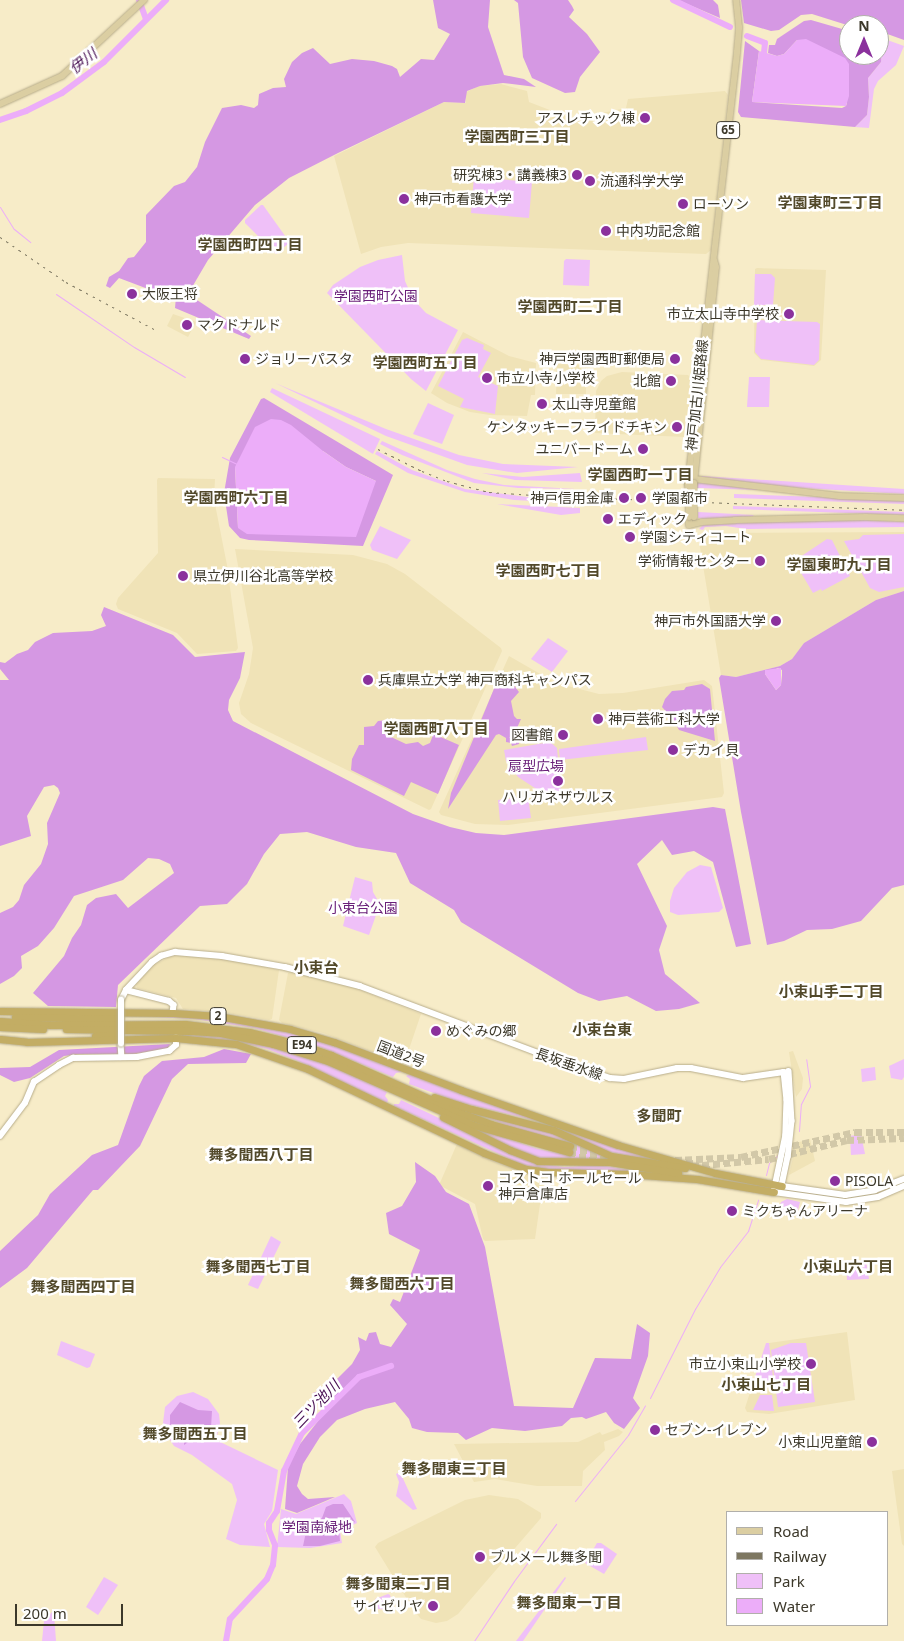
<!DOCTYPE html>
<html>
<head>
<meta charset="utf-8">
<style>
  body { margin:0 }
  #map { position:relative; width:904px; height:1641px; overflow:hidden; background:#f7ecc8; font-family:"Noto Sans","Noto Sans JP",sans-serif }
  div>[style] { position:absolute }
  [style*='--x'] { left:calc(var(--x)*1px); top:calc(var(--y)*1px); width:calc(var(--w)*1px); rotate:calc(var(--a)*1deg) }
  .built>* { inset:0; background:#f0e3b7 }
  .green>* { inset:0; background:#efc0f8 }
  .forest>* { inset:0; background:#d598e3 }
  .water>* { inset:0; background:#ecadf9 }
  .stream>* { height:1px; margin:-0.5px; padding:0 0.5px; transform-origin:0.5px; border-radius:0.5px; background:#ecadf9 }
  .river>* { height:6px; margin:-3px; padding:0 3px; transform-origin:3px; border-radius:3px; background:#ecadf9 }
  .highway-tunnel>* { height:7px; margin-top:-3.5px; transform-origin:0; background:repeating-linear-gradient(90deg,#d2c8a8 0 7px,transparent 0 10.5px) }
  .roads { filter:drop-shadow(0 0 1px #b8ad8b) drop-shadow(0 0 1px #b8ad8b) }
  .secondary>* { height:5.5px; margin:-2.75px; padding:0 2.75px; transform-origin:2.75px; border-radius:2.75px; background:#fff }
  .primary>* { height:6px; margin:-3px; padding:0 3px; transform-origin:3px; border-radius:3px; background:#dbcea2 }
  .highway>* { height:7px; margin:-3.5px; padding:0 3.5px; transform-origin:3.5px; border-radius:3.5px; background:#c3ad64 }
  .rail>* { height:1px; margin-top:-0.5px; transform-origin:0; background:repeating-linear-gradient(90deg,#7d7761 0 2.5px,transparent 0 7.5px) }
  .bridges { filter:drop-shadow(0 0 1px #b8ad8b) drop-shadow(0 0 1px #b8ad8b) }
  .secondary-bridge>* { height:5.5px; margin:-2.75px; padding:0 2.75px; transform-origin:2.75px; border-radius:2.75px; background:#fff }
  .primary-bridge>* { height:6px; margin:-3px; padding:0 3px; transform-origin:3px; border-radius:3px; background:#dbcea2 }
  .dots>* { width:14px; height:14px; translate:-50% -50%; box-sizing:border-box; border:2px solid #fff; border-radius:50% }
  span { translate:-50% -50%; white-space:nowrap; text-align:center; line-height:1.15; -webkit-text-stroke:5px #fff; paint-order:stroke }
  .shield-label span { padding:1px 4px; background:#fff; border:1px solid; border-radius:4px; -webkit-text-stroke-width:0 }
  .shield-label { font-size:12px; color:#3c382a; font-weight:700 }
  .poi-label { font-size:14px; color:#3c382a }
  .right { translate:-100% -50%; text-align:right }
  .left { translate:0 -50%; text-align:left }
  .park-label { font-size:14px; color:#6a2079 }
  .street-label { font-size:14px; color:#3c382a }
  .water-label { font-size:15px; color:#470f52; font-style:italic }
  .neighbourhood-label { font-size:15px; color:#52492a; font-weight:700 }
  .legend { position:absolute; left:726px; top:1511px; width:162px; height:115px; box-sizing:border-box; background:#fff; border:1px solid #b1afaa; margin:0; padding:6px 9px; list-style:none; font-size:15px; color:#3c382a }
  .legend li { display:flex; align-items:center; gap:10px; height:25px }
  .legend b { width:25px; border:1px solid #b1afaa }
  .north { position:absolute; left:839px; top:15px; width:50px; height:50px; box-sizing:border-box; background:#fff; border:1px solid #b1afaa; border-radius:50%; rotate:0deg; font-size:14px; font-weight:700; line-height:20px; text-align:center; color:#3c382a }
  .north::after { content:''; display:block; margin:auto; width:18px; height:22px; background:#8b319d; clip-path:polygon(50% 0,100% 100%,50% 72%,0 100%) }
  .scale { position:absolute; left:15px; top:1604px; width:108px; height:22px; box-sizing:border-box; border:2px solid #3c382a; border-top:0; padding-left:6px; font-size:15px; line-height:18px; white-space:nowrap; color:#3c382a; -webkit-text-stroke:4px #fff; paint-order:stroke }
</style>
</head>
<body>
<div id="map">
  <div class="built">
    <div style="clip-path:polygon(501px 84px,527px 91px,529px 102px,573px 119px,626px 108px,628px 99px,725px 91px,728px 95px,711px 250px,706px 254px,408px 243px,381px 247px,361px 254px,334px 156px,444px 102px,466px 103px,466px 92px,479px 86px)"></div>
    <div style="clip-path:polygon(757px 268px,826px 270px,821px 360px,814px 366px,761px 360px,754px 353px,755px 269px)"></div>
    <div style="clip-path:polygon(173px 314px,196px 322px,188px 337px,167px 326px)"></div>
    <div style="clip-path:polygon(463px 332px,509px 356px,536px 363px,535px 395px,531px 395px,527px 416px,490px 415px,470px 412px,447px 403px,431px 393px)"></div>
    <div style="clip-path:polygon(557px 364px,586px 365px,586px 394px,556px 394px)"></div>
    <div style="clip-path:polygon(622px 372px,688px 375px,693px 380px,689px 433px,685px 437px,595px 433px,596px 391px,601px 381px,607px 376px)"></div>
    <div style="clip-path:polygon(158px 478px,215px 479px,214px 499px,227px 565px,238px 648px,236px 651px,197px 654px,177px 633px,118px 609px,116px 604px,118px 598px,158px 553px,157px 480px)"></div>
    <div style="clip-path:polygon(904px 532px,904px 591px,876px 600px,804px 643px,792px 659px,780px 666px,736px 677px,721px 675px,699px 541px,704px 533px)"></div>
    <div style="clip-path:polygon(235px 549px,353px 555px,387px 564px,405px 574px,501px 648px,502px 651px,431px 809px,429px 810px,267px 731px,251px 723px,241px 714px,239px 703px,249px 674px,253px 648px)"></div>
    <div style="clip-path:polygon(509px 656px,556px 683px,599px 694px,623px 693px,704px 680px,712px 686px,724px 793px,722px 797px,508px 825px,475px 824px,441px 815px,439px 812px)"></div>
    <div style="clip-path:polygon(178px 955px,233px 960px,279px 970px,272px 1019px,269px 1020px,222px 1012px,183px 1009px,176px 998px,137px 988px,136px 984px,154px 965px,169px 957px)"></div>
    <div style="clip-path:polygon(291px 972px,350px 986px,421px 1014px,405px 1061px,402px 1063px,323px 1033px,282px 1023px,279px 1020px,288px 973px)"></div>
    <div style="clip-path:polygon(793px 1051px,803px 1078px,802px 1089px,796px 1097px,789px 1052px)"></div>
    <div style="clip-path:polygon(810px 1139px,815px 1161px,789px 1175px,796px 1143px)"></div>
    <div style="clip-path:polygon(457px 1144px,499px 1164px,544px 1176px,535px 1239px,485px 1241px,483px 1239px,475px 1204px,439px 1185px)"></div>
    <div style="clip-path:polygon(847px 1332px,855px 1400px,769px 1414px,747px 1412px,745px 1408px,754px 1380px,773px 1385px,769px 1343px)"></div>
    <div style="clip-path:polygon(618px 1429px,623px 1432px,619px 1436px,604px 1442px,605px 1450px,583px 1471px,582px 1486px,537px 1486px,495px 1479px,474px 1482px,454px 1444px,578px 1442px,600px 1432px,602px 1435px)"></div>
    <div style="clip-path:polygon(904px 1469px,904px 1546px,902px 1544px,892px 1471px)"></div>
    <div style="clip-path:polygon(489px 1495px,518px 1499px,541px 1513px,541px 1518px,458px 1614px,447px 1621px,436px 1623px,421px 1619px,413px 1609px,375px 1547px,378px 1543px,465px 1500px)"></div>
  </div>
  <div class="green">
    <div style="clip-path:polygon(879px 37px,904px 46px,896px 65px,878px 81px,874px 89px,869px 128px,855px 127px,867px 115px,869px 97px,868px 78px,881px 62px,882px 48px,879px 46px)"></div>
    <div style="clip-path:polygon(474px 177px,532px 182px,529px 218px,471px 213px)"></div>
    <div style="clip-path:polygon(261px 205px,263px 205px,288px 240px,289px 243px,276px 254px,245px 223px,245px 220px)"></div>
    <div style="clip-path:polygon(402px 255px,405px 281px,413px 299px,426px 313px,458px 330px,426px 391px,411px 379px,327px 293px,333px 285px,360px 267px,378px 260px)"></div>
    <div style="clip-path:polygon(566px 259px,590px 260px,589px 286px,563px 285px,564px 261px)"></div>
    <div style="clip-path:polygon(755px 274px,771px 274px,775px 278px,773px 305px,754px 305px)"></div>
    <div style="clip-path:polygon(757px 320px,817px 322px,820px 324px,819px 360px,814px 365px,761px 359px,755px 352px)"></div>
    <div style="clip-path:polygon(467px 338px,484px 345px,483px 349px,491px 353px,478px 377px,498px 386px,495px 414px,460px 407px,464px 399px,438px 386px,462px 340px)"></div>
    <div style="clip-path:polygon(749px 377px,770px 377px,769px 407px,747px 407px)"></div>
    <div style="clip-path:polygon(275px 383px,386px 429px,459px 455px,503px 464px,578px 467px,517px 473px,467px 465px,386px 436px)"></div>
    <div style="clip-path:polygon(272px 388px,380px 439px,373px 454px,270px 392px)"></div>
    <div style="clip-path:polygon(428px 403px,454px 415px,442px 444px,413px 434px)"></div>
    <div style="clip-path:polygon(382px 441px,447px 470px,475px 479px,504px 485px,577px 489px,518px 488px,474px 483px,402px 455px,380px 444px)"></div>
    <div style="clip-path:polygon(377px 451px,412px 470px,465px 489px,574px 503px,514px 500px,465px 492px,408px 473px,375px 454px)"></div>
    <div style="clip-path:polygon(482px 473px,523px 477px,580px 473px,582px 482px,515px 480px)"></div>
    <div style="clip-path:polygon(702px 476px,904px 489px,904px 494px,785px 487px,701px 477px)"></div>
    <div style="clip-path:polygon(700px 482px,757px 488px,757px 490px,697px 488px,697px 483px)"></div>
    <div style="clip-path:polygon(734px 494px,904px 500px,904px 504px,734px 498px)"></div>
    <div style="clip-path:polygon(497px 504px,580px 508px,580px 513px,561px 515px)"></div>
    <div style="clip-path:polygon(733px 506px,904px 512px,904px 515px,733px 509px)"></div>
    <div style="clip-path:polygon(698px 512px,754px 515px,751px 518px,705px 519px,698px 518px)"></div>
    <div style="clip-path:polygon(840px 519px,904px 522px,904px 527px,746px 529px,726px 526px,705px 527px,703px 530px,699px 529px,704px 524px)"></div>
    <div style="clip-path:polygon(380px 526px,411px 540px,397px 559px,372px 550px,370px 545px)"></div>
    <div style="clip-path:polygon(904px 534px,904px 587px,879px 592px,870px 588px,844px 541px,859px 539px,863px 535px)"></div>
    <div style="clip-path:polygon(827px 539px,832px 540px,850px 576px,822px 591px,821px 589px,813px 593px,794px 561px)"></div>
    <div style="clip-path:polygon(548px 638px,568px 651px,552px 672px,531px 659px)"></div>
    <div style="clip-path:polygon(646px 737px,648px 750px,560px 760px,559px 749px)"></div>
    <div style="clip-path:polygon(550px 742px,557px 748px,561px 791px,541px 792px,518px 777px,506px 761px,504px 750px)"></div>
    <div style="clip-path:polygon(528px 797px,531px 818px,500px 821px,498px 800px)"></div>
    <div style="clip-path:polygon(700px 865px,711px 867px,723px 908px,719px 912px,678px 915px,670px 912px,670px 901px,674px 888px,687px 872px)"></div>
    <div style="clip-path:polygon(355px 877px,372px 882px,373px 892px,380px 904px,369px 935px,343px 926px)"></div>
    <div style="clip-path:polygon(118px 1015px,208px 1018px,261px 1025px,334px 1044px,401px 1069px,401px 1072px,396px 1073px,393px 1077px,320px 1047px,254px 1028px,194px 1019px)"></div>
    <div style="clip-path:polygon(165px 1034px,228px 1037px,262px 1044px,320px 1061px,348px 1073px,387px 1092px,385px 1096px,388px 1100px,387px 1103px,298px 1061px,267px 1049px,234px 1041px,177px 1036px,128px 1037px)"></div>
    <div style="clip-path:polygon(904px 1059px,904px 1077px,902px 1080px,891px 1078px,889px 1066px)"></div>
    <div style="clip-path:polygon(875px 1067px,876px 1080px,862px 1082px,861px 1069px)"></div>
    <div style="clip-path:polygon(412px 1073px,506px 1108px,657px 1161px,605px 1151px,545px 1123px,458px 1102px,409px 1084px,410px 1079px,406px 1076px)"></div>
    <div style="clip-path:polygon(401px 1100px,534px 1163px,564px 1167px,600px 1165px,641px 1172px,553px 1170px,523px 1165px,394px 1106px,394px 1104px,399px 1104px)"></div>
    <div style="clip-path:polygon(475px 1113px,549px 1131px,606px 1156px,605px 1160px,546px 1160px,525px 1154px,471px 1128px,471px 1126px,538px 1149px,568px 1155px,518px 1130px)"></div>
    <div style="clip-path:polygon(861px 1134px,865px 1154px,851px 1155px,850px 1136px)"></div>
    <div style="clip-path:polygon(787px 1199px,800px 1202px,798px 1210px,785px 1215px,777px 1212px,781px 1202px)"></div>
    <div style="clip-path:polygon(271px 1236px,281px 1242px,258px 1289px,248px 1285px)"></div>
    <div style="clip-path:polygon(849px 1261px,866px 1261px,869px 1279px,847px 1280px,846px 1263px)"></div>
    <div style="clip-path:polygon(61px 1341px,95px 1354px,90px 1367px,87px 1368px,57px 1355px)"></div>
    <div style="clip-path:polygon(766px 1343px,769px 1343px,774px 1385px,754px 1380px)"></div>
    <div style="clip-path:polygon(791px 1343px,806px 1343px,815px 1402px,778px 1407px,771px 1350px)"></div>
    <div style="clip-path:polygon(193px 1392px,208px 1399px,219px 1414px,220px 1423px,216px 1440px,278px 1470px,272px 1511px,264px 1524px,270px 1547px,240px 1545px,226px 1539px,237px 1500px,232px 1484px,192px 1455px,174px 1446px,164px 1431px,163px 1423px,165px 1407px,177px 1396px)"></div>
    <div style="clip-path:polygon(760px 1395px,772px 1395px,774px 1411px,753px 1410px)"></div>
    <div style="clip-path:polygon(400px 1472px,417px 1509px,413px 1510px,396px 1496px,399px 1482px,396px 1474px)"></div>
    <div style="clip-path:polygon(344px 1494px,351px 1501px,357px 1523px,340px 1531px,342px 1543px,310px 1548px,277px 1547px,281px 1509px,296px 1514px)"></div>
    <div style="clip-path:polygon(597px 1543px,601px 1543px,617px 1554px,604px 1574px,585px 1563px)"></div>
    <div style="clip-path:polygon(104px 1577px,118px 1585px,98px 1615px,86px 1607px)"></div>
    <div style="clip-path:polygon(565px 1577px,566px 1578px,523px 1641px,516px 1641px)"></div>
    <div style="clip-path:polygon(388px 1594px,390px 1595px,395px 1610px,378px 1609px,375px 1599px)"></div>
    <div style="clip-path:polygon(52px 1612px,54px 1613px,56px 1641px,42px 1641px,44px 1621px)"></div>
  </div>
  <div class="forest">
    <div style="clip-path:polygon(433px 0,490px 0,488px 27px,504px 75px,524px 79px,536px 87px,503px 83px,480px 86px,467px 91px,465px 103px,444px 102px,338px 153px,289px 178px,255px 205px,208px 260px,188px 294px,251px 336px,249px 339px,175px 308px,176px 297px,167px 292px,160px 303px,156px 292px,119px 278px,110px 288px,106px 286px,109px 277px,119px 271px,128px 258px,134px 257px,146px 242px,146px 215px,174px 186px,185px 182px,197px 167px,205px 142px,222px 108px,241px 105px,254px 108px,258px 105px,259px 94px,273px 88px,286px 87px,284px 79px,292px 62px,302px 53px,313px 48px,330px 64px,352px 59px,374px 61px,392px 66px,397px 69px,400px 77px,421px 59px,434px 60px,450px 34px,438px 28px)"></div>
    <div style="clip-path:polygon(514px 0,568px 0,572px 6px,574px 10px,569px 17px,587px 34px,600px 52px,580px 77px,575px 92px,565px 93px,532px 78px,523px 57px,518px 3px)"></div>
    <div style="clip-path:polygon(678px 0,713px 0,718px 5px,720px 18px)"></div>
    <div style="clip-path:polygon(741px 0,904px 0,904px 40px,879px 31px,879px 25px,847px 25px,812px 14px,801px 15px,779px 30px,771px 31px,744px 23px)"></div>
    <div style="clip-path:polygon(811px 20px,849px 31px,849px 55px,879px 55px,879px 46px,882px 48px,881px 62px,868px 78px,869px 97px,867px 115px,855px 127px,741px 117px,738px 112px,745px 41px,759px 51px,752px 102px,842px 108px,846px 106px,847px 103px,797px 40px,784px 54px,777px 56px,768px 53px,769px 45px,775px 45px,777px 39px,804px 21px)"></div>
    <div style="clip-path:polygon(evenodd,264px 398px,393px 475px,363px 546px,249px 540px,240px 538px,229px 526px,224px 493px,230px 458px,261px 399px,264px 398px,323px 451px,346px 467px,376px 481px,238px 528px,235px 467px,323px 451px)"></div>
    <div style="clip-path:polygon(evenodd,904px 591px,904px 885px,892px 888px,861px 921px,832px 929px,807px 930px,784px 941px,767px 945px,741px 812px,719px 678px,721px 675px,736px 677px,780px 666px,792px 659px,804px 643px,876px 600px,904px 591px,778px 668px,782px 670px,782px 675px,781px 685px,776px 690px,765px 674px,778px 668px)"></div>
    <div style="clip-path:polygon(104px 607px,173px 635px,195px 657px,245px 652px,240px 678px,229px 700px,228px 710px,233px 721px,413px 814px,450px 827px,476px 833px,504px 835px,713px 807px,725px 809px,751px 944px,736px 947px,713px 862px,694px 851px,672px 855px,662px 840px,637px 864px,667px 926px,659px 950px,665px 974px,700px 1003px,679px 1009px,656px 1011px,627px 996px,599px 1001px,578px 993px,461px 922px,454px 910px,410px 883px,396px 853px,356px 847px,307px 832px,280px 834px,264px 854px,247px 884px,227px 904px,200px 906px,118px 985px,116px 1007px,48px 1006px,33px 993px,64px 956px,72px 938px,81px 925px,87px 905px,96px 898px,116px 894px,128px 908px,174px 873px,170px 864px,159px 859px,148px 858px,123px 880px,74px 896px,54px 928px,38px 946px,21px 956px,22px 968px,14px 976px,0 984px,0 913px,13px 907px,19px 900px,24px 885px,41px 864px,48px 844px,47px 823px,60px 793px,58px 788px,54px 785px,44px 787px,27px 816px,31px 836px,0 846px,0 680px,9px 680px,0 669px,0 662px,5px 663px,17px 654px,28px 650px,35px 642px,53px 633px,92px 631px,106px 626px,101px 615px)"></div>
    <div style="clip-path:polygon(498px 679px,503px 682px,509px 679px,519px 692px,511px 701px,514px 716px,517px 719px,521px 719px,517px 728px,519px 744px,512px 746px,511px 743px,506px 742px,506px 738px,499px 734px,496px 735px,448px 809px,451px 793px)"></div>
    <div style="clip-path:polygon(702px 684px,710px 689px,715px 741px,679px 730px,673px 719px,662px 707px,665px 699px,672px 691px,684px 690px,686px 687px)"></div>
    <div style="clip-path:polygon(387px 720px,391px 723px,391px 737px,406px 744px,418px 742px,423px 746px,430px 743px,433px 735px,436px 735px,459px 745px,438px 794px,411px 782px,404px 796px,351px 770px,352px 759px,359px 745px,364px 745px,364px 727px,374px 726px,378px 721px)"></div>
    <div style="clip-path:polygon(170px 1044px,168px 1049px,133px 1054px,79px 1054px,64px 1056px,30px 1078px,14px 1082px,0 1075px,0 1068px,30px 1067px,59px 1050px)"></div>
    <div style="clip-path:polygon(224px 1049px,251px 1054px,246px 1063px,188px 1064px,172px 1079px,140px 1146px,98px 1190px,93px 1190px,27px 1268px,0 1288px,0 1251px,38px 1215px,50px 1194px,92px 1155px,118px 1145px,139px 1086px,144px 1076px,162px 1061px,204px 1057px)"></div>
    <div style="clip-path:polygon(415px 1162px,435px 1176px,446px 1192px,469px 1204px,485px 1247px,514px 1406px,573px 1408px,595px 1358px,631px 1359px,637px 1324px,650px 1333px,648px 1356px,633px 1398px,640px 1408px,624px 1429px,614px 1423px,606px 1412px,586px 1419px,582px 1417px,571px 1418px,562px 1426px,525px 1431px,492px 1428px,466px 1440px,458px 1433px,427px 1432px,412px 1428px,409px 1419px,395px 1402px,365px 1409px,337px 1420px,320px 1437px,303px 1464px,297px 1486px,302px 1494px,308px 1499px,335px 1497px,297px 1513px,285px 1509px,288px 1467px,300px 1444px,326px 1411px,313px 1393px,329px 1387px,352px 1364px,360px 1350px,358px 1337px,366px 1341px,369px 1333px,376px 1332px,380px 1344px,391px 1347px,407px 1324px,390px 1305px,393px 1299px,400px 1302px,420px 1250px,389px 1234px,386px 1213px,402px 1206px,416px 1182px)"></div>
    <div style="clip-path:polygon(180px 1402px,198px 1410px,212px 1411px,211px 1428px,204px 1431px,184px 1445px,184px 1441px,172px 1431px,170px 1424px,170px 1415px)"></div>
    <div style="clip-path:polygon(333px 1504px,343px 1504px,355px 1522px,339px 1530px,340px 1541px,320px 1546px,303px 1546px,306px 1532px,322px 1518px,326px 1507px)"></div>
  </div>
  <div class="water">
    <div style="clip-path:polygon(806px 39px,845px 58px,849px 64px,849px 96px,846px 106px,752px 102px,759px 51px,777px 56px,784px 54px,797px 40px)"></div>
    <div style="clip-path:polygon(271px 419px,281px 420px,291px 425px,323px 451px,346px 467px,376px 481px,356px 537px,247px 534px,238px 528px,235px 467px,255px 427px)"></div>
    <div style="clip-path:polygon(781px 668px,781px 685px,776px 690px,765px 674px,765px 670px)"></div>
  </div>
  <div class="stream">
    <div style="--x:0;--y:207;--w:26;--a:58"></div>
    <div style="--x:14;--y:229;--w:21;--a:39"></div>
    <div style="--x:56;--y:294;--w:94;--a:34.2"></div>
    <div style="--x:134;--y:347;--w:59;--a:30.5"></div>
    <div style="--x:222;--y:457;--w:17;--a:25"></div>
    <div style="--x:799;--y:1131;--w:27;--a:-86"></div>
    <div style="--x:801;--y:1104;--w:20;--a:-63"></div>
    <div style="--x:810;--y:1086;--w:27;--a:-98"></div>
    <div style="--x:766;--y:1175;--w:12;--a:-76"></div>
    <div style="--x:769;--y:1163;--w:13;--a:-42"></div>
    <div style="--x:650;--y:1398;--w:100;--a:-63.2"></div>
    <div style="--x:695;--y:1309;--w:49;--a:-59.2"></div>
    <div style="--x:720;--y:1267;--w:46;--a:-52.1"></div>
    <div style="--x:748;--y:1231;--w:33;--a:-72"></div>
    <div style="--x:575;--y:1501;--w:85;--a:-51.2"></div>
    <div style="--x:628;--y:1435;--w:34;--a:-60"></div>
    <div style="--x:474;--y:1641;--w:72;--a:-56.3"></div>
    <div style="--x:514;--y:1581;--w:71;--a:-53.6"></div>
  </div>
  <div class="river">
    <div style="--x:139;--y:0;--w:20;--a:70"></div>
    <div style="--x:673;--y:0;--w:63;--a:25.3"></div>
    <div style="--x:747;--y:36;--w:19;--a:21"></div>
    <div style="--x:765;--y:43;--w:9;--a:96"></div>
    <div style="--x:0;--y:120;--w:28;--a:-19"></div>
    <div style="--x:26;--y:111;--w:40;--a:-26.6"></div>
    <div style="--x:62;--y:93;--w:52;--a:-36.4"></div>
    <div style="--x:104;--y:62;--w:88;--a:-45"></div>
    <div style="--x:226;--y:1641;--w:22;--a:-80"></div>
    <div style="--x:230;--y:1619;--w:54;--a:-47.2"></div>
    <div style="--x:267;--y:1579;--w:15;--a:-67"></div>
    <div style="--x:273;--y:1565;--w:20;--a:-84"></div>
    <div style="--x:275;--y:1545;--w:16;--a:-112"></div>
    <div style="--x:269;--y:1530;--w:7;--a:-90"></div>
    <div style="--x:269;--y:1523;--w:14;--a:-56"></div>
    <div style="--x:277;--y:1511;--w:41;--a:-80.1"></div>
    <div style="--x:284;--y:1471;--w:42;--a:-64.7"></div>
    <div style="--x:302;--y:1433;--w:80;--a:-44.5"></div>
    <div style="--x:359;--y:1377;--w:34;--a:-19"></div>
  </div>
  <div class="highway-tunnel">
    <div style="--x:570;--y:1146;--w:27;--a:10"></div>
    <div style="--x:569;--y:1152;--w:41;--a:11.3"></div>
    <div style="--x:675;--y:1160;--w:66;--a:-2.6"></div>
    <div style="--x:741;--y:1157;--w:117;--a:-12.4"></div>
    <div style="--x:855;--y:1132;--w:49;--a:0"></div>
    <div style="--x:692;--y:1166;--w:77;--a:-5.2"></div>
    <div style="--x:769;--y:1159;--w:80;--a:-13.7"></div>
    <div style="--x:847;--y:1140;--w:57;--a:-2"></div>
  </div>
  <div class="roads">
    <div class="secondary">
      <div style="--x:126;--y:990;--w:44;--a:14.3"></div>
      <div style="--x:169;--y:1001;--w:6;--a:39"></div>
      <div style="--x:174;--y:1005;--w:8;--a:97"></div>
      <div style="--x:121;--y:1000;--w:11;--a:-63"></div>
      <div style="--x:126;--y:990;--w:38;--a:-47"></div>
      <div style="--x:152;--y:962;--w:11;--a:-34"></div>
      <div style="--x:161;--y:956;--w:15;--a:-16"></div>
      <div style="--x:175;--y:952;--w:47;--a:4.9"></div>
      <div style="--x:222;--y:956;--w:64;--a:9.9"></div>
      <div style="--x:285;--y:967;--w:77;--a:14.2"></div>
      <div style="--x:360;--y:986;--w:193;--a:20.6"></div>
      <div style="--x:541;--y:1054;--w:73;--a:19.2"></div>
      <div style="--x:610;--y:1078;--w:14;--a:4"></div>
      <div style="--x:624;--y:1079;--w:54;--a:-11.7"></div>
      <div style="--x:677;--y:1068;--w:14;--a:0"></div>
      <div style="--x:691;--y:1068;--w:53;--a:10.9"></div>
      <div style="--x:743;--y:1078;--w:41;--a:-8.3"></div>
      <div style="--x:784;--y:1072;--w:28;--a:84"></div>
      <div style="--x:787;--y:1100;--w:35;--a:92"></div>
      <div style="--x:786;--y:1135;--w:58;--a:101.9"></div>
      <div style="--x:774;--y:1192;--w:73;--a:7.9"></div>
      <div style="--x:846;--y:1202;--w:32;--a:-9"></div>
      <div style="--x:878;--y:1197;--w:28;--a:-23"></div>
      <div style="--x:121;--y:1044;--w:13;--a:86"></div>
      <div style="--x:789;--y:1071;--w:50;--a:86.6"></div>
      <div style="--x:792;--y:1121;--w:36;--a:96"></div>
      <div style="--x:788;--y:1157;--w:30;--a:102"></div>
      <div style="--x:782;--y:1186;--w:64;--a:8.1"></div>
      <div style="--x:845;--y:1195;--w:30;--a:-9"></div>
      <div style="--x:875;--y:1190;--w:31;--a:-21"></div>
      <div style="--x:0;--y:1136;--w:41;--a:-52.9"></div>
      <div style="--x:25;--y:1103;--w:23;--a:-67"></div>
      <div style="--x:34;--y:1082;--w:30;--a:-34"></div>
      <div style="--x:59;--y:1065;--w:16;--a:-27"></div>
      <div style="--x:73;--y:1058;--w:64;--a:-0.9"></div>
      <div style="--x:137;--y:1057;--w:33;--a:-11"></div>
      <div style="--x:169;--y:1051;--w:9;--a:-41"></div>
      <div style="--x:176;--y:1045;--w:7;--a:-90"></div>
    </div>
    <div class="primary">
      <div style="--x:0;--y:104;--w:68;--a:-24.3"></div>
      <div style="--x:62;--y:76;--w:112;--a:-42.8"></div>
      <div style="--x:694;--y:479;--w:147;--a:6.6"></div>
      <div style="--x:840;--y:496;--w:64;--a:1.8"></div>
      <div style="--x:688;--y:483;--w:434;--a:-83.5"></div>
      <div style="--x:737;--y:52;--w:25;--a:-85"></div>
      <div style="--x:739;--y:27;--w:27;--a:-96"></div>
      <div style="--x:694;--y:483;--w:217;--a:-84.2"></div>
      <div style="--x:716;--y:267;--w:7;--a:-106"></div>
      <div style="--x:689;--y:517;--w:8;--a:90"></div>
      <div style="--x:689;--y:525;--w:13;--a:-13"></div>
      <div style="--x:702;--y:522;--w:33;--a:-3"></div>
      <div style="--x:735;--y:520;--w:131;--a:-1.3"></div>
      <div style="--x:866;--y:517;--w:38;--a:2"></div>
    </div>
    <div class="highway">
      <div style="--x:0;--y:1011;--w:173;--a:0.7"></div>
      <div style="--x:173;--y:1013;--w:45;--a:3.8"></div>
      <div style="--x:218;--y:1016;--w:73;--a:10.2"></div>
      <div style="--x:290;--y:1029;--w:46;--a:16.5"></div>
      <div style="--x:334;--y:1042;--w:136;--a:20.7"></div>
      <div style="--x:461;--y:1090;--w:166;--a:19.3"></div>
      <div style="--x:618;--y:1145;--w:101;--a:16.1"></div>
      <div style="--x:715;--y:1173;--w:68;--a:11"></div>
      <div style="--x:15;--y:1017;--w:104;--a:1.1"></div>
      <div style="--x:0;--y:1021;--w:51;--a:4.5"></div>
      <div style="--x:51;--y:1025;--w:134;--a:-0.4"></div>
      <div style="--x:185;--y:1024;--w:64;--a:7.1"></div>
      <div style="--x:249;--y:1032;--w:55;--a:13.8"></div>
      <div style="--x:302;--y:1045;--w:31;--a:19"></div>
      <div style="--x:331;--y:1055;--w:142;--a:24"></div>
      <div style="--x:461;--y:1113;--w:32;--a:20"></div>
      <div style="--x:491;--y:1124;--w:82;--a:15.6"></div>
      <div style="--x:0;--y:1027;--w:43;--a:2.7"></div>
      <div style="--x:66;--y:1029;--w:127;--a:0.9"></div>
      <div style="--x:193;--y:1031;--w:28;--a:4"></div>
      <div style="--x:221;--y:1033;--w:53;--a:11.9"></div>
      <div style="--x:273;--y:1044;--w:58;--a:17.2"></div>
      <div style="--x:328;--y:1061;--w:158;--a:23.8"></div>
      <div style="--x:473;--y:1125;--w:100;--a:15.7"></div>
      <div style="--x:95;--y:1036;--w:24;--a:-5"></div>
      <div style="--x:0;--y:1039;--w:27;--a:6"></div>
      <div style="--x:27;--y:1042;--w:149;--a:-1.5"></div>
      <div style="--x:176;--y:1038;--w:60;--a:5.7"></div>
      <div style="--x:236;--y:1044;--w:76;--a:19.1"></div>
      <div style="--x:308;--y:1069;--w:195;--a:25.5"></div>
      <div style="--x:484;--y:1153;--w:45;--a:20.9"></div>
      <div style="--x:526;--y:1169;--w:22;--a:8"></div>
      <div style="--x:548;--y:1172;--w:81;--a:1.4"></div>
      <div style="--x:629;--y:1174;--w:68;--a:4.2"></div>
      <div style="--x:697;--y:1179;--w:78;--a:9.6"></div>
      <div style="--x:434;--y:1097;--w:39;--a:18"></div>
      <div style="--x:471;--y:1109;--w:85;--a:14.4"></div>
      <div style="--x:553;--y:1130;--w:64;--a:24.1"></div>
      <div style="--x:611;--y:1156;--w:75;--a:9.2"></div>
      <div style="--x:443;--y:1117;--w:75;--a:26.2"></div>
      <div style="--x:510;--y:1150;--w:30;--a:21"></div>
      <div style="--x:538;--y:1161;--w:72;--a:0.8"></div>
      <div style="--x:610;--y:1162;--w:69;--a:9.2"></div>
    </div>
  </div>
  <div class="rail">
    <div style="--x:0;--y:237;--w:80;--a:34.3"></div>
    <div style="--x:66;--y:282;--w:100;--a:28.1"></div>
    <div style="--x:378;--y:449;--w:49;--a:26.6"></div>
    <div style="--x:422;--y:471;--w:27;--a:22"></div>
    <div style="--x:447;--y:481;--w:43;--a:14.7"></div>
    <div style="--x:489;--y:492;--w:58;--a:3.9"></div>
    <div style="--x:547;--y:496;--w:357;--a:2.2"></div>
  </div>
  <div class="bridges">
    <div class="secondary-bridge">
      <div style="--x:121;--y:1044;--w:44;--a:-90"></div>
    </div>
    <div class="primary-bridge">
      <div style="--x:688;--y:483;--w:34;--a:88"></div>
      <div style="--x:694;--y:483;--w:34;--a:90"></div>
    </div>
  </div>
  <div class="dots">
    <div style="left:645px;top:118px;background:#8b319d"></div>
    <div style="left:577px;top:175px;background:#8b319d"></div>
    <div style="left:590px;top:181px;background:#8b319d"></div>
    <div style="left:404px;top:199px;background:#8b319d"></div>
    <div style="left:683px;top:204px;background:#8b319d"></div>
    <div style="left:606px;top:231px;background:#8b319d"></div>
    <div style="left:132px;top:294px;background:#8b319d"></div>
    <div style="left:789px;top:314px;background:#8b319d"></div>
    <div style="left:187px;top:325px;background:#8b319d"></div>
    <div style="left:245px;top:359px;background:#8b319d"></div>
    <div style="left:675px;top:359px;background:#8b319d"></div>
    <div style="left:487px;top:378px;background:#8b319d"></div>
    <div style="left:671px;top:381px;background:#8b319d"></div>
    <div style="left:542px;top:404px;background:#8b319d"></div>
    <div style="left:677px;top:427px;background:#8b319d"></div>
    <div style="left:643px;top:449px;background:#8b319d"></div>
    <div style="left:624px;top:498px;background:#8b319d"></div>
    <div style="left:641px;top:498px;background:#8b319d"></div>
    <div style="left:608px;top:519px;background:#8b319d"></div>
    <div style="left:630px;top:537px;background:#8b319d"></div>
    <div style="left:760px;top:561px;background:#8b319d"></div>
    <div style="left:183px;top:576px;background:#8b319d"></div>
    <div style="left:776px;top:621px;background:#8b319d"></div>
    <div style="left:368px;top:680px;background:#8b319d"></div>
    <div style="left:598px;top:719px;background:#8b319d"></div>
    <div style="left:563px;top:735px;background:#8b319d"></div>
    <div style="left:673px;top:750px;background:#8b319d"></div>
    <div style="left:558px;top:781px;background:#8b319d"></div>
    <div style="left:436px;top:1031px;background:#8b319d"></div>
    <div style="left:835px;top:1181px;background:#8b319d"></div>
    <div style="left:488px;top:1186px;background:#8b319d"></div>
    <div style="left:732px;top:1211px;background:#8b319d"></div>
    <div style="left:811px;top:1364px;background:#8b319d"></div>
    <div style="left:655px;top:1430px;background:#8b319d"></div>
    <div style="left:872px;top:1442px;background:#8b319d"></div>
    <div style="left:480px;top:1557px;background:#8b319d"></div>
    <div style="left:433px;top:1606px;background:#8b319d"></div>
  </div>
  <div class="shield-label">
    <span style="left:728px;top:130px">65</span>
    <span style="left:218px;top:1016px">2</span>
    <span style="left:302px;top:1045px">E94</span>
  </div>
  <div class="poi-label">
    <span class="right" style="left:635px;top:118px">アスレチック棟</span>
    <span class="right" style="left:567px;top:175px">研究棟3・講義棟3</span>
    <span class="left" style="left:600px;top:181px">流通科学大学</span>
    <span class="left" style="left:414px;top:199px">神戸市看護大学</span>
    <span class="left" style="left:693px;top:204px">ローソン</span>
    <span class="left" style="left:616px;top:231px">中内功記念館</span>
    <span class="left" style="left:142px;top:294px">大阪王将</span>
    <span class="right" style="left:779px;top:314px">市立太山寺中学校</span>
    <span class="left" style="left:197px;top:325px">マクドナルド</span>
    <span class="left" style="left:255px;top:359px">ジョリーパスタ</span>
    <span class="right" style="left:665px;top:359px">神戸学園西町郵便局</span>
    <span class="left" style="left:497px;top:378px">市立小寺小学校</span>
    <span class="right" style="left:661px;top:381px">北館</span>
    <span class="left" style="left:552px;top:404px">太山寺児童館</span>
    <span class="right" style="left:667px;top:427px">ケンタッキーフライドチキン</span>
    <span class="right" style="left:633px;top:449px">ユニバードーム</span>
    <span class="right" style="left:614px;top:498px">神戸信用金庫</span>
    <span class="left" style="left:652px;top:498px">学園都市</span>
    <span class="left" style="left:618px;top:519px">エディック</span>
    <span class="left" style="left:640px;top:537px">学園シティコート</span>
    <span class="right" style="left:750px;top:561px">学術情報センター</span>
    <span class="left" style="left:193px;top:576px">県立伊川谷北高等学校</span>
    <span class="right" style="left:766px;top:621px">神戸市外国語大学</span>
    <span class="left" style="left:378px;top:680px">兵庫県立大学 神戸商科キャンパス</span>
    <span class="left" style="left:608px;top:719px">神戸芸術工科大学</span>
    <span class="right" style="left:553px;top:735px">図書館</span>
    <span class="left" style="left:683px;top:750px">デカイ貝</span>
    <span style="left:558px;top:797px">ハリガネザウルス</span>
    <span class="left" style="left:446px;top:1031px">めぐみの郷</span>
    <span class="left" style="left:498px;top:1186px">コストコ ホールセール<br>神戸倉庫店</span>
    <span class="left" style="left:845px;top:1181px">PISOLA</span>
    <span class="left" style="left:742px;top:1211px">ミクちゃんアリーナ</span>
    <span class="right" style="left:801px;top:1364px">市立小束山小学校</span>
    <span class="left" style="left:665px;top:1430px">セブン-イレブン</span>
    <span class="right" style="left:862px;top:1442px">小束山児童館</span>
    <span class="left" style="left:490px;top:1557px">ブルメール舞多聞</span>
    <span class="right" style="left:423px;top:1606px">サイゼリヤ</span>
  </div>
  <div class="park-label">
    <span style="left:376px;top:296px">学園西町公園</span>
    <span style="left:536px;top:766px">扇型広場</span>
    <span style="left:363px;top:908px">小束台公園</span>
    <span style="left:317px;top:1527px">学園南緑地</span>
  </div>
  <div class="street-label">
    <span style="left:697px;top:395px;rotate:-84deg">神戸加古川姫路線</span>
    <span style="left:401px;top:1054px;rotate:21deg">国道2号</span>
    <span style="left:569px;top:1064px;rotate:19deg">長坂垂水線</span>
  </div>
  <div class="water-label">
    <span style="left:83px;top:61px;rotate:-38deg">伊川</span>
    <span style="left:316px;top:1404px;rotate:-46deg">三ツ池川</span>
  </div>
  <div class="neighbourhood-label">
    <span style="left:517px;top:137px">学園西町三丁目</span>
    <span style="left:830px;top:203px">学園東町三丁目</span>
    <span style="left:250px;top:245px">学園西町四丁目</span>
    <span style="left:570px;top:307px">学園西町二丁目</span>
    <span style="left:425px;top:363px">学園西町五丁目</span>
    <span style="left:640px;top:475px">学園西町一丁目</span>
    <span style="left:236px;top:498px">学園西町六丁目</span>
    <span style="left:839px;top:565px">学園東町九丁目</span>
    <span style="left:548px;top:571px">学園西町七丁目</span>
    <span style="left:436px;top:729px">学園西町八丁目</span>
    <span style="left:316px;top:968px">小束台</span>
    <span style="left:831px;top:992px">小束山手二丁目</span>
    <span style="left:602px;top:1030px">小束台東</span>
    <span style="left:659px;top:1116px">多聞町</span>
    <span style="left:261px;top:1155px">舞多聞西八丁目</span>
    <span style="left:258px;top:1267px">舞多聞西七丁目</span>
    <span style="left:848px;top:1267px">小束山六丁目</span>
    <span style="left:402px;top:1284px">舞多聞西六丁目</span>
    <span style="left:83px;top:1287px">舞多聞西四丁目</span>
    <span style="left:766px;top:1385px">小束山七丁目</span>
    <span style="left:195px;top:1434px">舞多聞西五丁目</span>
    <span style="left:454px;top:1469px">舞多聞東三丁目</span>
    <span style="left:398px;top:1584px">舞多聞東二丁目</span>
    <span style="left:569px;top:1603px">舞多聞東一丁目</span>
  </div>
  <ul class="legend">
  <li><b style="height:6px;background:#dbcea2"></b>Road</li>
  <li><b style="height:6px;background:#7d7761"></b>Railway</li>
  <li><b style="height:14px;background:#efc0f8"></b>Park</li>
  <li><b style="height:14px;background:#ecadf9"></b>Water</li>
  </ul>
  <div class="north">N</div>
  <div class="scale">200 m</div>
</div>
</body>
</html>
